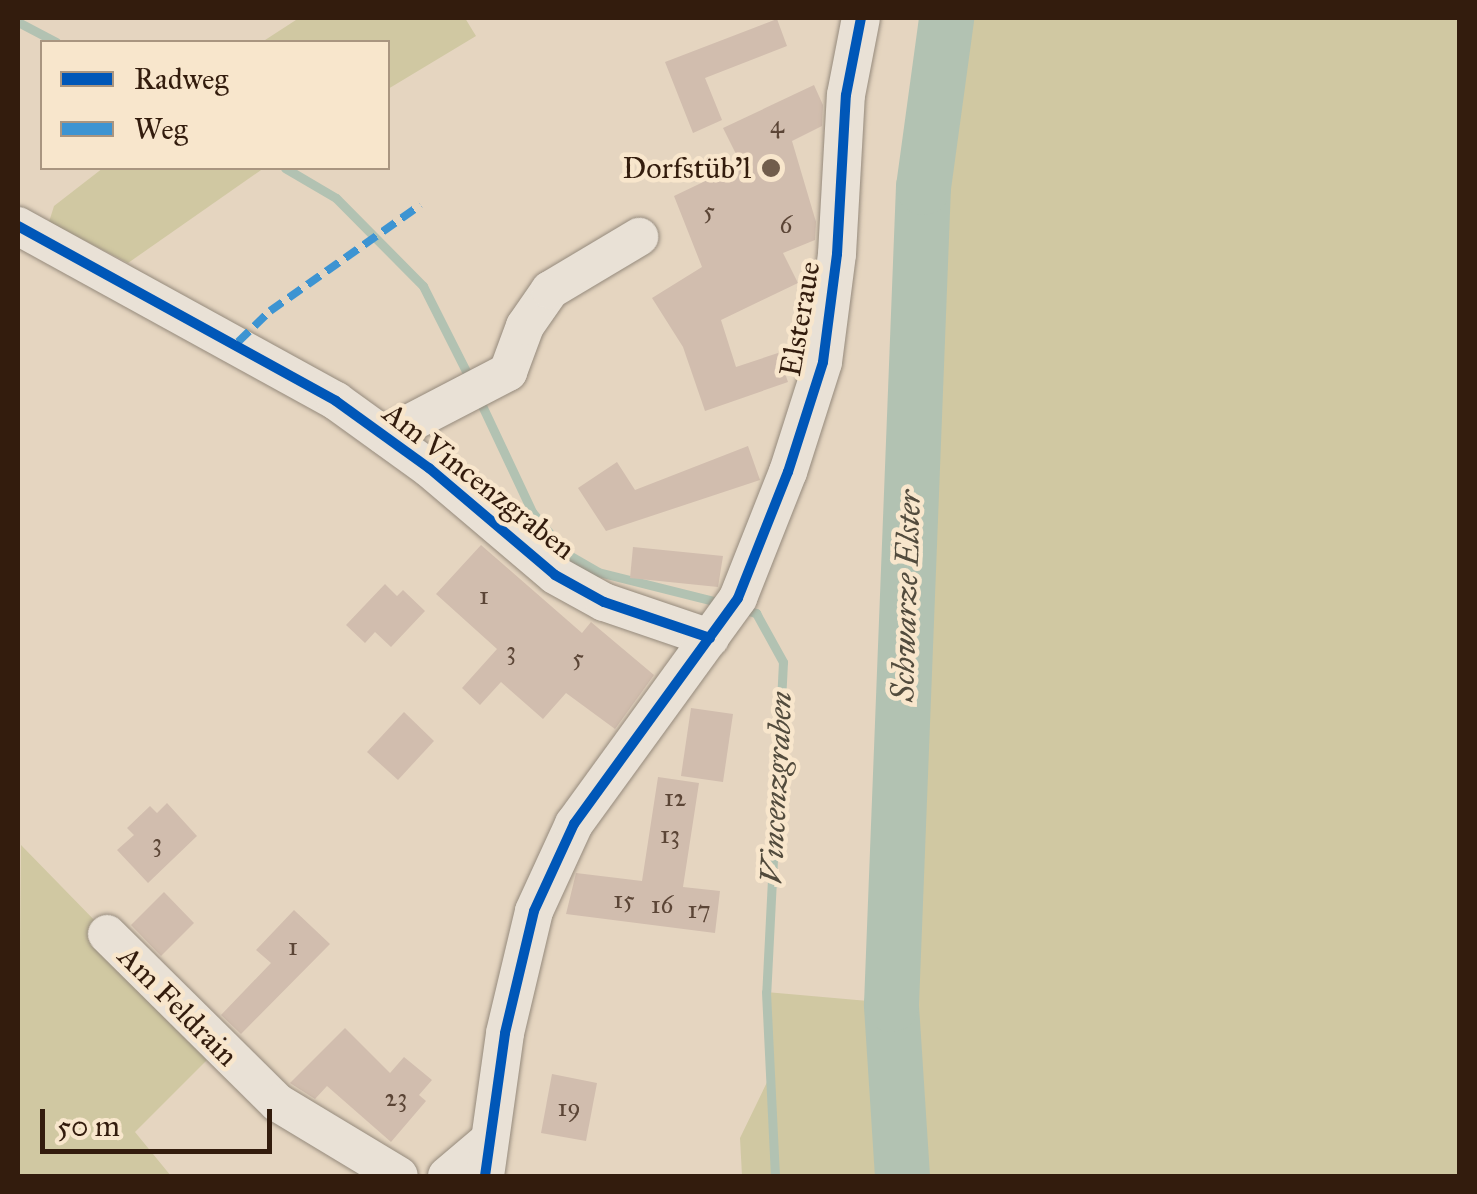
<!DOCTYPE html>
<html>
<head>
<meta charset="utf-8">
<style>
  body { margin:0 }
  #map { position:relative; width:1477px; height:1194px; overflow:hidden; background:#e5d5c0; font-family:"IM FELL Great Primer",serif }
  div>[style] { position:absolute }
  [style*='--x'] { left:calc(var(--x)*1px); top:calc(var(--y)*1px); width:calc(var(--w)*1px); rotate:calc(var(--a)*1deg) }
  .green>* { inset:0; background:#d0c8a2 }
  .stream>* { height:9px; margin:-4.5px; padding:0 4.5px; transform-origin:4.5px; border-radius:4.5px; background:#b2c2b2 }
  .river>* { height:55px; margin:-27.5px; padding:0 27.5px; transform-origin:27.5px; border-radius:27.5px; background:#b2c2b2 }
  .building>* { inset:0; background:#d1bdae }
  .roads { filter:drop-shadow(0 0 2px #958a7c) drop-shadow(0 0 2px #958a7c) }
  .minor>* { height:38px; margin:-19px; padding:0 19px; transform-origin:19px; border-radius:19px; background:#e9e1d6 }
  .quiet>* { height:8px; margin-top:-4px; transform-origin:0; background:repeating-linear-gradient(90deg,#3d94d2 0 15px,transparent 0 23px) }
  .cycleway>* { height:10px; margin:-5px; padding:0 5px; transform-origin:5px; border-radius:5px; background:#0057b8 }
  .dots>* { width:28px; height:28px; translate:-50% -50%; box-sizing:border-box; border:5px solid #f8e6cc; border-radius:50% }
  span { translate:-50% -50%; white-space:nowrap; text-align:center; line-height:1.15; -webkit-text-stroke:9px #f8e6cc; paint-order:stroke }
  .number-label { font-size:25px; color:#5b4536 }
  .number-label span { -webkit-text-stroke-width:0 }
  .poi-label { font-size:30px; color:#331c0d }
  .right { translate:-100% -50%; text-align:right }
  .street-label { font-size:30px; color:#331c0d }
  .water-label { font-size:32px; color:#524b3d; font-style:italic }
  .frame { position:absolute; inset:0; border:20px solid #331c0d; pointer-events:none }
  .legend { position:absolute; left:40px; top:40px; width:350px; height:130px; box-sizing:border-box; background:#f8e6cc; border:2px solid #a99580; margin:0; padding:12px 18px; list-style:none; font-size:30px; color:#331c0d }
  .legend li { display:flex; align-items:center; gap:20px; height:50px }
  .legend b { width:50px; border:2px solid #a99580 }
  .scale { position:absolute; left:40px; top:1109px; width:232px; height:45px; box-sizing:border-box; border:5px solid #331c0d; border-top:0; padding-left:12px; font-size:30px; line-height:35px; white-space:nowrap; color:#331c0d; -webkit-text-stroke:8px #f8e6cc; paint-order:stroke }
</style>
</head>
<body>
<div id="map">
  <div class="green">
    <div style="clip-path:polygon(299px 18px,465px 18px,476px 36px,388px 89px,388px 42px,262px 42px)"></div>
    <div style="clip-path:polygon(946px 18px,1459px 18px,1459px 1176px,742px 1176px,740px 1138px,770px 1076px,766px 992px,891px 1003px,923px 187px)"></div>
    <div style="clip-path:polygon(103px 168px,264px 168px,128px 263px,49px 222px,54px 206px)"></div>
    <div style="clip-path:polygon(21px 845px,219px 1048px,135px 1132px,171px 1176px,18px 1176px)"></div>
  </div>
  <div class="stream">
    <div style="--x:18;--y:22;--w:43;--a:27.8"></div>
    <div style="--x:285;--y:168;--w:59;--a:30.5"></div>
    <div style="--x:336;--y:198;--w:124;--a:45.3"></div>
    <div style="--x:423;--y:286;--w:109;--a:63.2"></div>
    <div style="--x:478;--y:397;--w:127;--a:64.8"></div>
    <div style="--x:532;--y:512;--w:55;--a:50.2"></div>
    <div style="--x:567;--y:554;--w:36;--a:30"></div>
    <div style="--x:598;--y:572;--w:127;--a:14.1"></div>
    <div style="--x:741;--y:609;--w:16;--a:15"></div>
    <div style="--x:756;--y:613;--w:56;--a:61.1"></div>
    <div style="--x:783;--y:662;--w:330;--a:92.9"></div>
    <div style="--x:766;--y:992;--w:184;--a:87.2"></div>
  </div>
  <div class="river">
    <div style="--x:902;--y:1176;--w:172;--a:-93.7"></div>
    <div style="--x:891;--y:1004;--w:818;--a:-87.76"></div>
    <div style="--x:923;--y:187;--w:171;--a:-82.2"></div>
  </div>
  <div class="building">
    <div style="clip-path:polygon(777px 19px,787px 46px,705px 78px,722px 120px,693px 133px,665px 62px)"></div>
    <div style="clip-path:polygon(814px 85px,823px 105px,822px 126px,792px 141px,816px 222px,815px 240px,783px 253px,798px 283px,721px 320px,736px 367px,778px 353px,788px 382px,705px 411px,683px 347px,652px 298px,702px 267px,674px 196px,741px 164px,723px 128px)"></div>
    <div style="clip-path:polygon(748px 446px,760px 480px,606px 531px,578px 488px,617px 462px,635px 490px)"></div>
    <div style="clip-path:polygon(481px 545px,582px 633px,591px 622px,654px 675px,615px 729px,566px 693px,543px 719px,501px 682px,480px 705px,462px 688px,497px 649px,436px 594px)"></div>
    <div style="clip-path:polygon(633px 547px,723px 556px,718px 587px,630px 578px)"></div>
    <div style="clip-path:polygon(385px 584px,397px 596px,403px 590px,425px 611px,391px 647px,375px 632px,365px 643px,346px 625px)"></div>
    <div style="clip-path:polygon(691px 708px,733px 714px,723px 782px,681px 776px)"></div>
    <div style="clip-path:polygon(404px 712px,434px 741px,398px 780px,367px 752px)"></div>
    <div style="clip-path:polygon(658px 777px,699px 783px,683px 887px,720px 891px,715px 933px,566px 914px,576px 873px,642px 881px)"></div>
    <div style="clip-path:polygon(167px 803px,197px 836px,148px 883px,117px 850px,134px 835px,127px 828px,150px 806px,157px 813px)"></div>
    <div style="clip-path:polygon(164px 892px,194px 923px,161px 956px,131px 925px)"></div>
    <div style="clip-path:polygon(294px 910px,330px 944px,241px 1034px,221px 1015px,271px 963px,256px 950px)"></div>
    <div style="clip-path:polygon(345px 1028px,390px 1073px,404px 1057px,432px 1080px,419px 1095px,426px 1101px,391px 1142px,327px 1086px,315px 1099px,290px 1083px)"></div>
    <div style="clip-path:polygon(552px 1074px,597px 1083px,586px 1141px,541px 1133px)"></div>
  </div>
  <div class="roads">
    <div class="minor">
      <div style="--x:18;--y:226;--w:363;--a:28.8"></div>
      <div style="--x:336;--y:401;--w:115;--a:35.8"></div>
      <div style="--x:429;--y:468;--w:165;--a:40.3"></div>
      <div style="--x:555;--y:575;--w:56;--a:28.9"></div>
      <div style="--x:604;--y:602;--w:112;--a:18.8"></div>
      <div style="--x:385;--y:436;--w:139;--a:-27.5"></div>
      <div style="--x:508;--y:372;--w:49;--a:-69.7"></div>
      <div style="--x:525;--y:326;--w:44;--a:-55.2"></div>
      <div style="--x:550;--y:290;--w:104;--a:-30.8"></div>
      <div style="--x:107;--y:934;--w:240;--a:44.7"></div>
      <div style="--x:278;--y:1103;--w:141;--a:31.1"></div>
      <div style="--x:447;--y:1176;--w:51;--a:-40.2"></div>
      <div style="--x:485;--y:1176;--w:144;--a:-82"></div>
      <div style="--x:505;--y:1033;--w:125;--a:-76.6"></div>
      <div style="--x:534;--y:911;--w:96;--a:-65.3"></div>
      <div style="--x:574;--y:824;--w:279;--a:-54"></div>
      <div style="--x:738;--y:598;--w:136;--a:-68.4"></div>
      <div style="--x:788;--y:472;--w:115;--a:-72.3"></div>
      <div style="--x:823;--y:362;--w:109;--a:-82.6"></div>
      <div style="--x:837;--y:254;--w:159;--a:-86.8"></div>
      <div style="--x:846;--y:95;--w:78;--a:-79"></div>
    </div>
  </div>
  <div class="quiet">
    <div style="--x:238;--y:342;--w:45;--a:-44.1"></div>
    <div style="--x:270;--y:311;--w:184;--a:-35.2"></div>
  </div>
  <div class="cycleway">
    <div style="--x:18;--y:226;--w:363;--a:28.8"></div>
    <div style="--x:336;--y:401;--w:115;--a:35.8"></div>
    <div style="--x:429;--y:468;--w:165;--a:40.3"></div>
    <div style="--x:555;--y:575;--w:56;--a:28.9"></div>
    <div style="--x:604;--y:602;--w:112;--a:18.8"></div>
    <div style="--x:485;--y:1176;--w:144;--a:-82"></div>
    <div style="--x:505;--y:1033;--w:125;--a:-76.6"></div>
    <div style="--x:534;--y:911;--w:96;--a:-65.3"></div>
    <div style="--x:574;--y:824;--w:279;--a:-54"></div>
    <div style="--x:738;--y:598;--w:136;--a:-68.4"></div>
    <div style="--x:788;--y:472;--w:115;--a:-72.3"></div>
    <div style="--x:823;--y:362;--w:109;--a:-82.6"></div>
    <div style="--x:837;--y:254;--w:159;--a:-86.8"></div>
    <div style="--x:846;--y:95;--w:78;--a:-79"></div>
  </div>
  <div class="dots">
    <div style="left:771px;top:168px;background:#715d4c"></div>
  </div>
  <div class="number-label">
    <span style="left:777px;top:125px">4</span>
    <span style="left:709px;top:211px">5</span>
    <span style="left:786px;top:225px">6</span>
    <span style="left:484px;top:596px">1</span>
    <span style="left:511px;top:651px">3</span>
    <span style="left:578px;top:658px">5</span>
    <span style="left:675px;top:798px">12</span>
    <span style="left:670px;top:835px">13</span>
    <span style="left:157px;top:843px">3</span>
    <span style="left:624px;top:900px">15</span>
    <span style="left:662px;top:905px">16</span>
    <span style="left:699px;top:910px">17</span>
    <span style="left:293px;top:947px">1</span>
    <span style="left:396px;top:1098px">23</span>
    <span style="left:569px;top:1108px">19</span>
  </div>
  <div class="poi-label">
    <span class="right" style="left:751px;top:168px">Dorfstüb'l</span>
  </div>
  <div class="street-label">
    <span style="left:800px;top:319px;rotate:-80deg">Elsteraue</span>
    <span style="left:479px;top:481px;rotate:38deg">Am Vincenzgraben</span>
    <span style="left:178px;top:1006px;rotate:45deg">Am Feldrain</span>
  </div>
  <div class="water-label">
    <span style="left:907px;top:596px;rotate:-88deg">Schwarze Elster</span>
    <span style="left:777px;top:788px;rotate:-87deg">Vincenzgraben</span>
  </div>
  <div class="frame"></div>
  <ul class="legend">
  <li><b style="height:12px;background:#0057b8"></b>Radweg</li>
  <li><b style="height:12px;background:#3d94d2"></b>Weg</li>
  </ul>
  <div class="scale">50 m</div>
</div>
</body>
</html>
